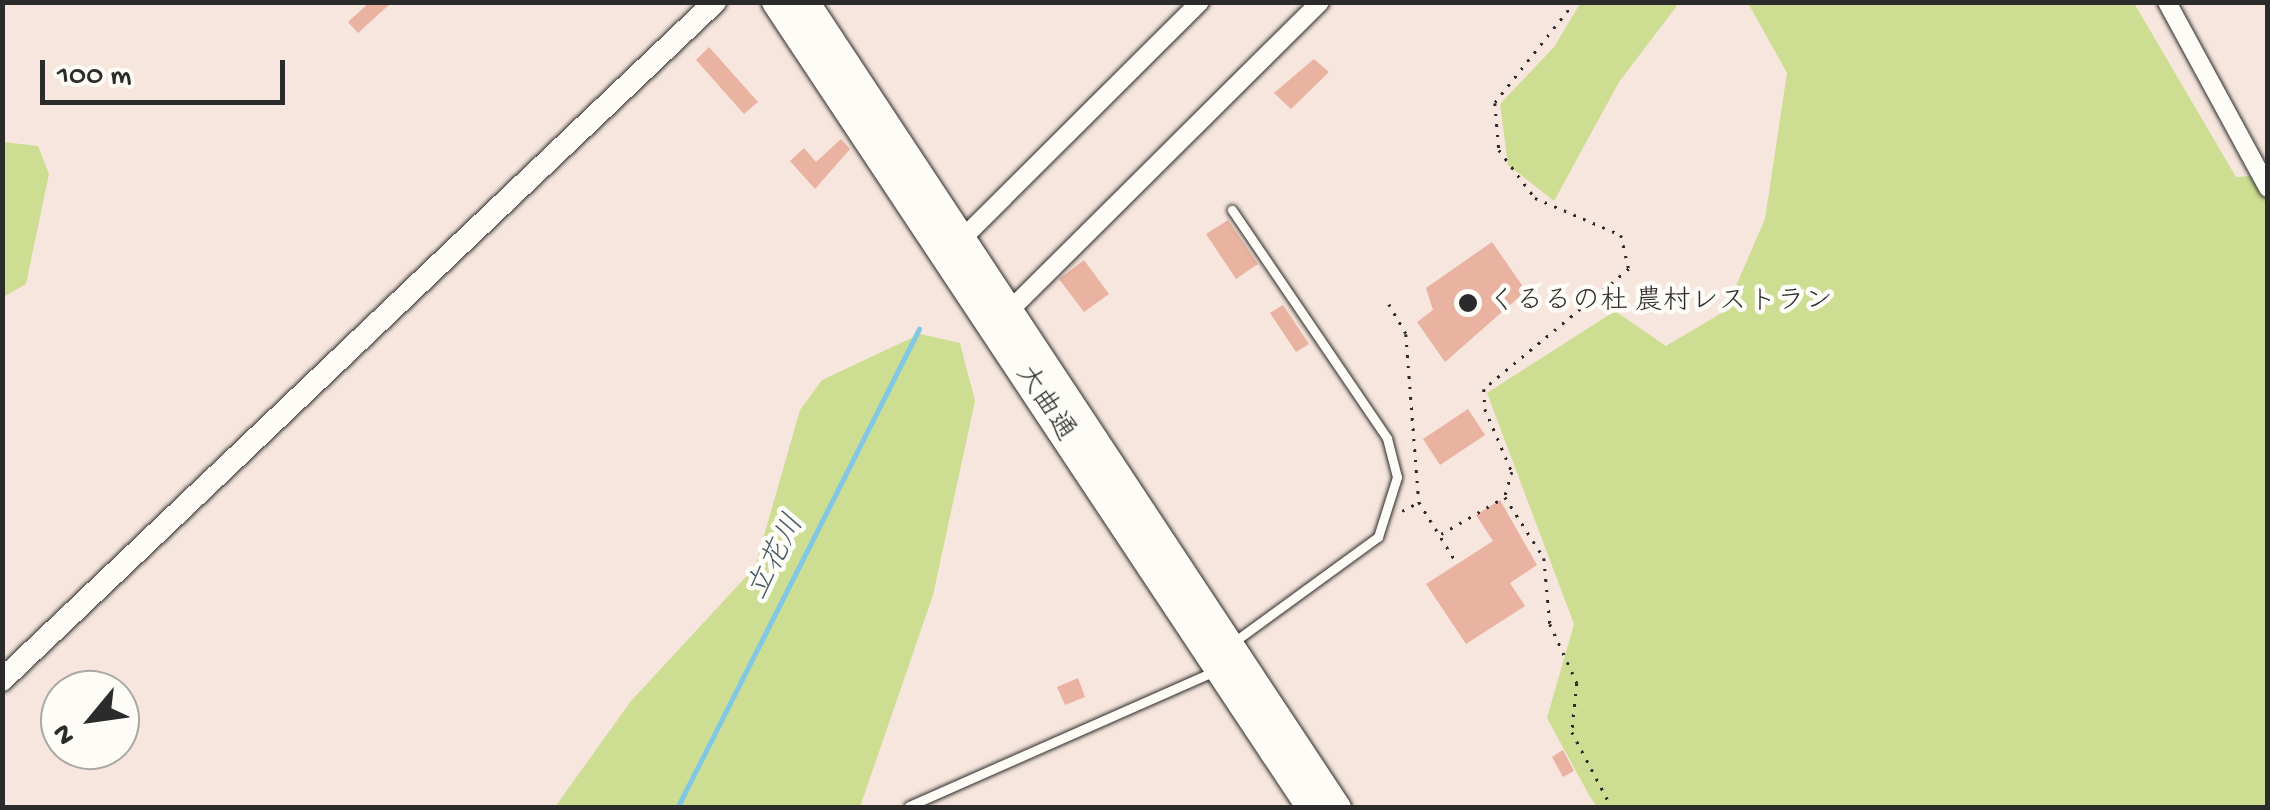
<!DOCTYPE html>
<html>
<head>
<meta charset="utf-8">
<style>
  body { margin:0 }
  #map { position:relative; width:2270px; height:810px; overflow:hidden; background:#f7e6dd; font-family:"Gochi Hand","Klee One",sans-serif }
  div>[style] { position:absolute }
  [style*='--x'] { left:calc(var(--x)*1px); top:calc(var(--y)*1px); width:calc(var(--w)*1px); rotate:calc(var(--a)*1deg) }
  .green>* { inset:0; background:#cddd92 }
  .stream>* { height:5px; margin:-2.5px; padding:0 2.5px; transform-origin:2.5px; border-radius:2.5px; background:#82c7e3 }
  .building>* { inset:0; background:#eab2a0 }
  .path>* { height:2.5px; margin-top:-1.25px; transform-origin:0; background:repeating-linear-gradient(90deg,#2b2b2b 0 2.5px,transparent 0 10.5px) }
  .roads { filter:drop-shadow(0 0 2px #2b2b2b) drop-shadow(0 0 2px #2b2b2b) }
  .service>* { height:9px; margin:-4.5px; padding:0 4.5px; transform-origin:4.5px; border-radius:4.5px; background:#fdfcf7 }
  .minor>* { height:18px; margin:-9px; padding:0 9px; transform-origin:9px; border-radius:9px; background:#fdfcf7 }
  .tertiary>* { height:22px; margin:-11px; padding:0 11px; transform-origin:11px; border-radius:11px; background:#fdfcf7 }
  .secondary>* { height:28px; margin:-14px; padding:0 14px; transform-origin:14px; border-radius:14px; background:#fdfcf7 }
  .dots>* { width:28px; height:28px; translate:-50% -50%; box-sizing:border-box; border:5px solid #fdfcf7; border-radius:50% }
  span { translate:-50% -50%; white-space:nowrap; text-align:center; line-height:1.15; -webkit-text-stroke:9px #fdfcf7; paint-order:stroke }
  .poi-label { font-size:28px; color:#2b2b2b }
  .left { translate:0 -50%; text-align:left }
  .street-label { font-size:28px; color:#2b2b2b }
  .water-label { font-size:30px; color:#455a62; font-style:italic }
  .frame { position:absolute; inset:0; border:5px solid #2b2b2b; pointer-events:none }
  .north { position:absolute; left:40px; top:670px; width:100px; height:100px; box-sizing:border-box; background:#fdfcf7; border:2px solid #a9a8a5; border-radius:50%; rotate:241deg; font-size:28px; font-weight:700; line-height:40px; text-align:center; color:#2b2b2b }
  .north::after { content:''; display:block; margin:auto; width:35px; height:45px; background:#2b2b2b; clip-path:polygon(50% 0,100% 100%,50% 72%,0 100%) }
  .scale { position:absolute; left:40px; top:60px; width:245px; height:45px; box-sizing:border-box; border:5px solid #2b2b2b; border-top:0; padding-left:12px; font-size:30px; line-height:35px; white-space:nowrap; color:#2b2b2b; -webkit-text-stroke:8px #fdfcf7; paint-order:stroke }
</style>
</head>
<body>
<div id="map">
  <div class="green">
    <div style="clip-path:polygon(1581px 2px,1679px 3px,1619px 82px,1554px 201px,1508px 165px,1500px 104px,1554px 47px)"></div>
    <div style="clip-path:polygon(1748px 3px,2134px 3px,2236px 177px,2267px 175px,2267px 807px,1597px 807px,1589px 795px,1547px 718px,1574px 624px,1487px 393px,1615px 311px,1666px 346px,1725px 311px,1765px 219px,1787px 73px)"></div>
    <div style="clip-path:polygon(3px 142px,38px 146px,49px 174px,26px 284px,3px 297px)"></div>
    <div style="clip-path:polygon(920px 334px,960px 343px,975px 401px,933px 595px,860px 807px,555px 807px,631px 701px,755px 567px,800px 410px,822px 380px)"></div>
  </div>
  <div class="stream">
    <div style="--x:677;--y:808;--w:537;--a:-63.2"></div>
  </div>
  <div class="building">
    <div style="clip-path:polygon(370px 2px,392px 2px,358px 33px,348px 22px)"></div>
    <div style="clip-path:polygon(709px 47px,758px 102px,744px 114px,696px 60px)"></div>
    <div style="clip-path:polygon(1314px 59px,1329px 72px,1291px 109px,1274px 93px)"></div>
    <div style="clip-path:polygon(841px 139px,850px 149px,815px 189px,790px 161px,804px 148px,816px 162px)"></div>
    <div style="clip-path:polygon(1228px 220px,1258px 264px,1236px 279px,1206px 234px)"></div>
    <div style="clip-path:polygon(1492px 242px,1526px 291px,1445px 362px,1417px 322px,1433px 310px,1426px 288px)"></div>
    <div style="clip-path:polygon(1084px 260px,1109px 294px,1084px 312px,1059px 279px)"></div>
    <div style="clip-path:polygon(1283px 305px,1309px 344px,1296px 352px,1270px 313px)"></div>
    <div style="clip-path:polygon(1468px 409px,1485px 435px,1440px 465px,1423px 439px)"></div>
    <div style="clip-path:polygon(1500px 500px,1537px 565px,1510px 583px,1525px 606px,1466px 644px,1426px 584px,1493px 541px,1476px 515px)"></div>
    <div style="clip-path:polygon(1078px 678px,1085px 697px,1065px 705px,1057px 687px)"></div>
    <div style="clip-path:polygon(1563px 750px,1574px 771px,1563px 777px,1552px 757px)"></div>
  </div>
  <div class="path">
    <div style="--x:1575;--y:2;--w:129;--a:128.4"></div>
    <div style="--x:1495;--y:103;--w:47;--a:85.1"></div>
    <div style="--x:1499;--y:150;--w:60;--a:53.1"></div>
    <div style="--x:1535;--y:198;--w:94;--a:23.3"></div>
    <div style="--x:1621;--y:235;--w:35;--a:77"></div>
    <div style="--x:1629;--y:269;--w:188;--a:140.4"></div>
    <div style="--x:1484;--y:389;--w:20;--a:87"></div>
    <div style="--x:1485;--y:409;--w:69;--a:66.8"></div>
    <div style="--x:1512;--y:472;--w:26;--a:106"></div>
    <div style="--x:1505;--y:497;--w:72;--a:57.4"></div>
    <div style="--x:1544;--y:558;--w:66;--a:84.8"></div>
    <div style="--x:1550;--y:624;--w:65;--a:65.4"></div>
    <div style="--x:1577;--y:683;--w:49;--a:95.8"></div>
    <div style="--x:1572;--y:732;--w:86;--a:62.2"></div>
    <div style="--x:1389;--y:304;--w:34;--a:60"></div>
    <div style="--x:1406;--y:334;--w:169;--a:85.6"></div>
    <div style="--x:1402;--y:511;--w:19;--a:-28"></div>
    <div style="--x:1419;--y:502;--w:68;--a:58.2"></div>
    <div style="--x:1441;--y:534;--w:72;--a:-30.1"></div>
  </div>
  <div class="roads">
    <div class="service">
      <div style="--x:1231;--y:644;--w:182;--a:-36.1"></div>
      <div style="--x:1378;--y:537;--w:63;--a:-72.4"></div>
      <div style="--x:1397;--y:477;--w:40;--a:-104.4"></div>
      <div style="--x:1387;--y:438;--w:276;--a:-124.2"></div>
      <div style="--x:909;--y:806;--w:337;--a:-23.8"></div>
    </div>
    <div class="minor">
      <div style="--x:2167;--y:2;--w:212;--a:61.5"></div>
      <div style="--x:962;--y:239;--w:336;--a:-44.9"></div>
      <div style="--x:1010;--y:310;--w:437;--a:-44.8"></div>
    </div>
    <div class="tertiary">
      <div style="--x:2;--y:680;--w:984;--a:-43.56"></div>
    </div>
    <div class="secondary">
      <div style="--x:776;--y:2;--w:967;--a:56.42"></div>
      <div style="--x:805;--y:2;--w:966;--a:56.57"></div>
    </div>
  </div>
  <div class="dots">
    <div style="left:1468px;top:303px;background:#2b2b2b"></div>
  </div>
  <div class="poi-label">
    <span class="left" style="left:1488px;top:303px">くるるの杜 農村レストラン</span>
  </div>
  <div class="street-label">
    <span style="left:1044px;top:404px;rotate:57deg">大曲通</span>
  </div>
  <div class="water-label">
    <span style="left:778px;top:558px;rotate:-63deg">立花川</span>
  </div>
  <div class="frame"></div>
  <div class="north">N</div>
  <div class="scale">100 m</div>
</div>
</body>
</html>
